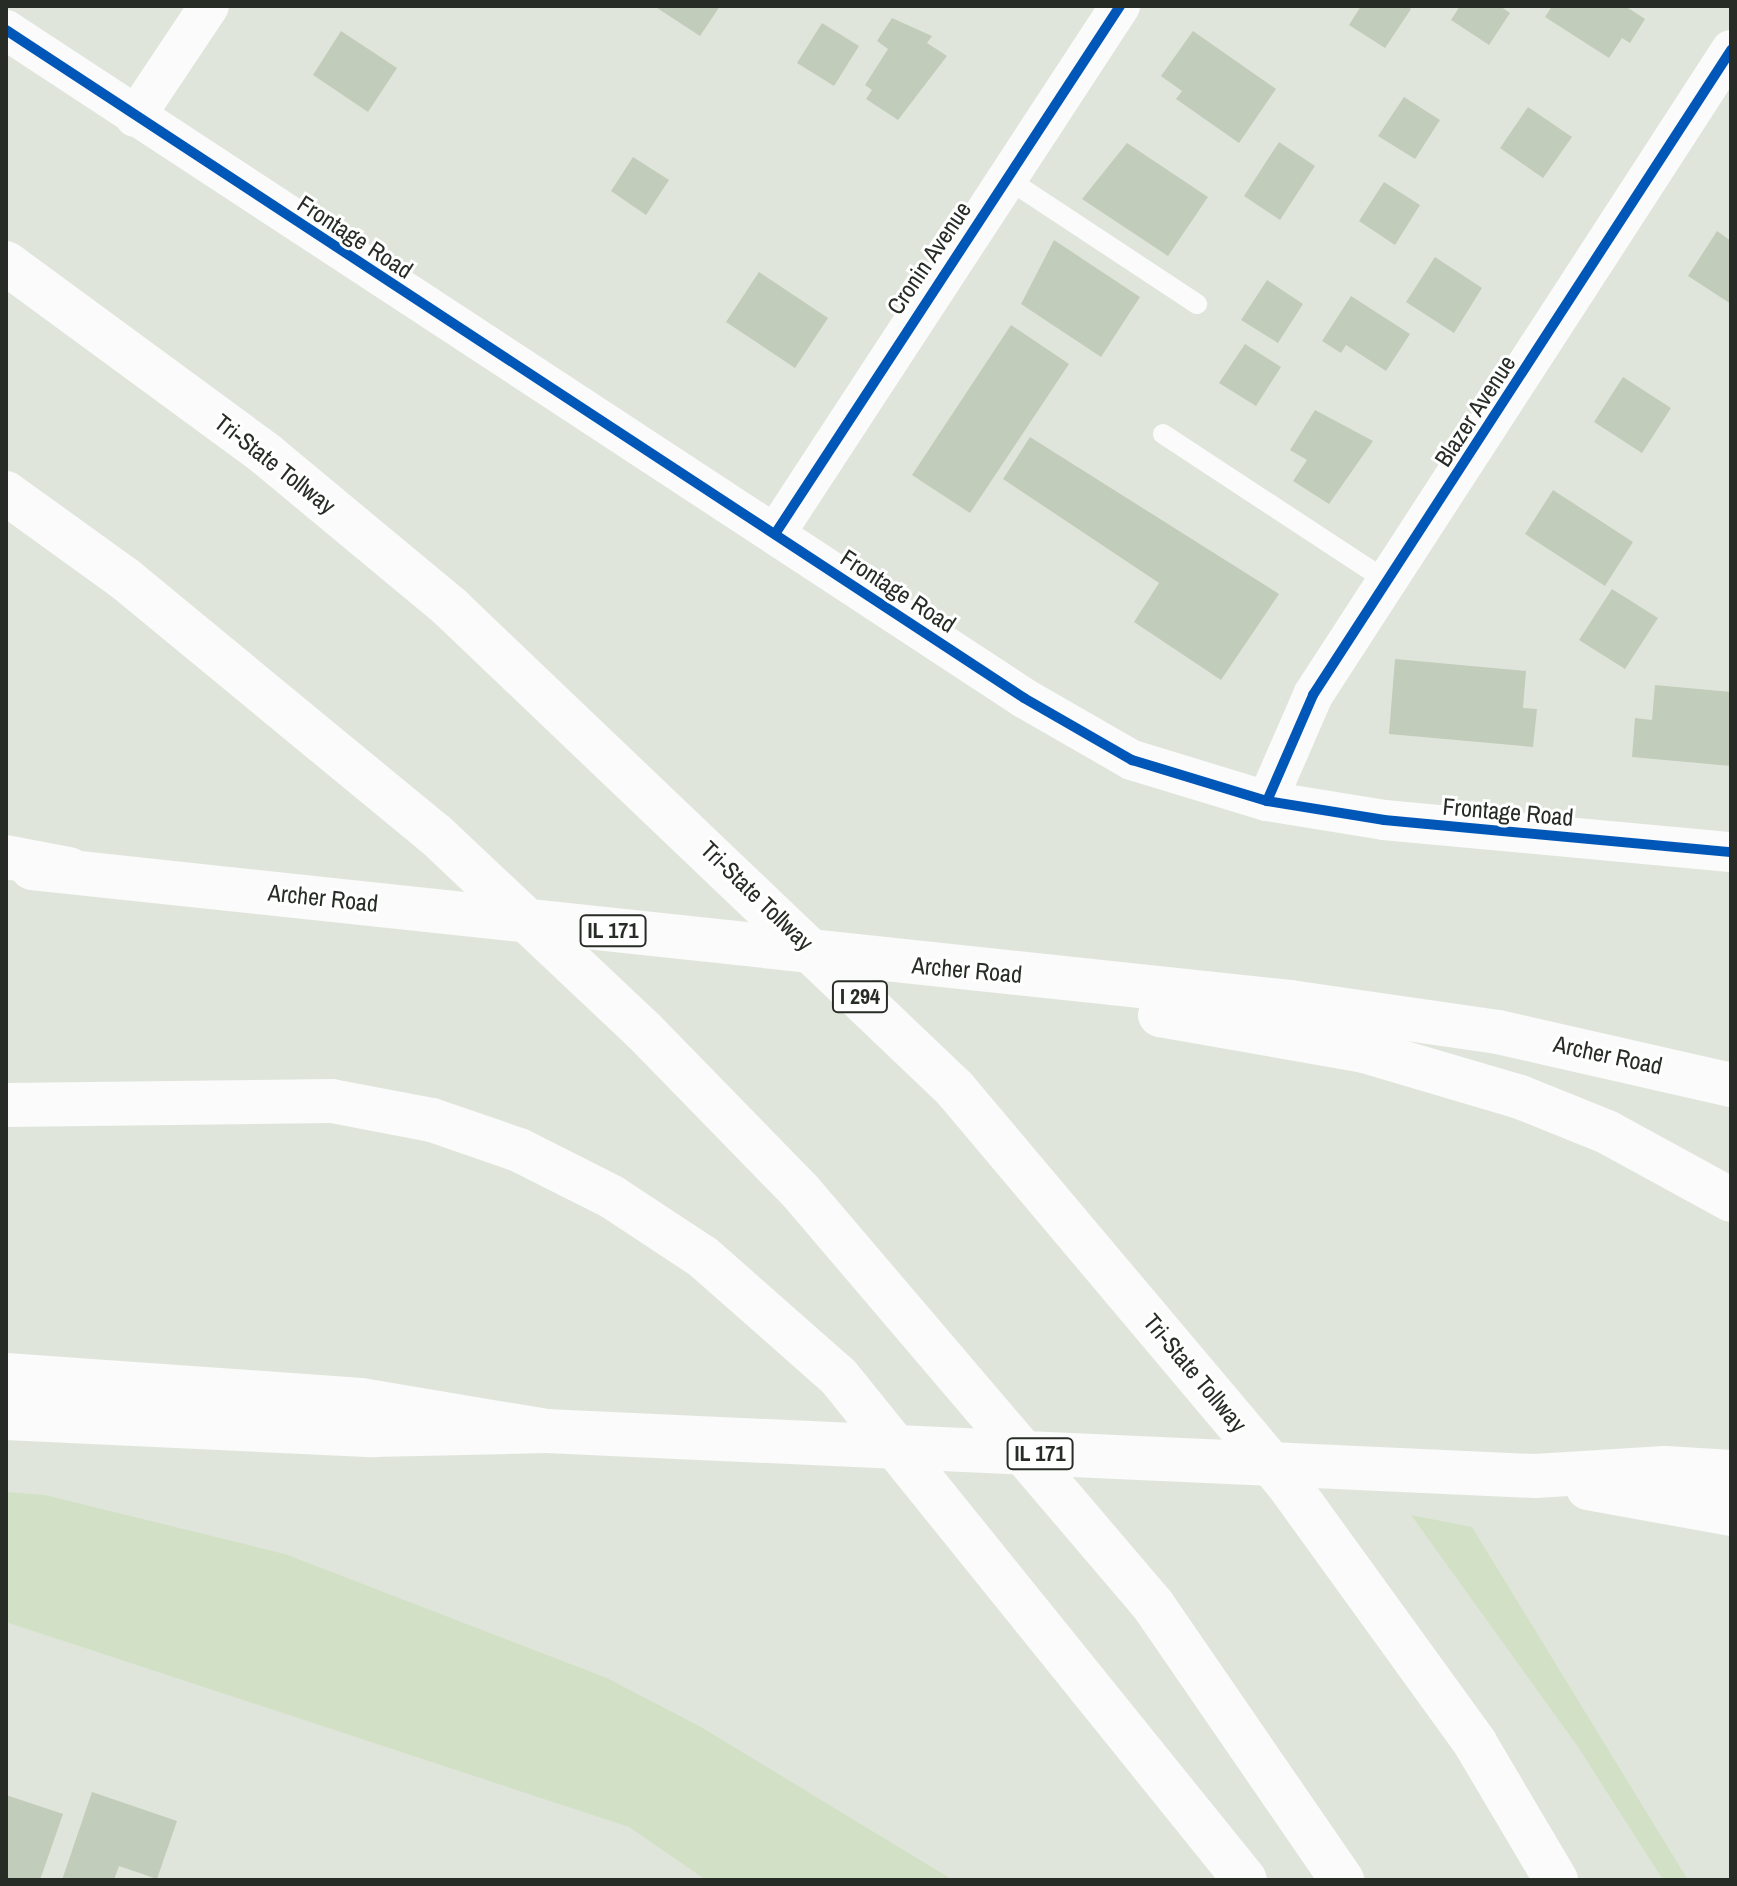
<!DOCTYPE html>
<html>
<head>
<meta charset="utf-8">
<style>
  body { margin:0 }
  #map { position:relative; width:1737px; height:1886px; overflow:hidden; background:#e0e5dc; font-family:"Archivo Narrow",sans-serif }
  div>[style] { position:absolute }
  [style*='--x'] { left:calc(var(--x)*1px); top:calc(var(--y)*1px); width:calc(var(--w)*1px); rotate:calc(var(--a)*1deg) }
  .green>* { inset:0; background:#d2e1c5 }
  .building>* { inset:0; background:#c2ccba }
  .lane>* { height:20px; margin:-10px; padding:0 10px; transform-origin:10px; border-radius:10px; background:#fafbfa }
  .street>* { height:40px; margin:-20px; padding:0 20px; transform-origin:20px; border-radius:20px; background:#fafbfa }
  .primary>* { height:44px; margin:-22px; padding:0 22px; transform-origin:22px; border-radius:22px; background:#fafbfa }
  .highway>* { height:44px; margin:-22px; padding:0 22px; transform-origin:22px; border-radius:22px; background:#fafbfa }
  .cycleway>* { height:10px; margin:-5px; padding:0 5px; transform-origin:5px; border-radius:5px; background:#0057b8 }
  span { translate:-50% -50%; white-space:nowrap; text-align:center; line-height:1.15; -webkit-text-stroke:6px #fff; paint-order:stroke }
  .shield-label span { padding:2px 6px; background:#fff; border:2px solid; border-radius:6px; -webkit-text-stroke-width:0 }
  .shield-label { font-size:22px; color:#282c26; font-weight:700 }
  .street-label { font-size:24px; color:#282c26 }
  .frame { position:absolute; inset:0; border:8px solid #282c26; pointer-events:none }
</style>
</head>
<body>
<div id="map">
  <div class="green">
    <div style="clip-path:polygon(6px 1492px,45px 1495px,285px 1554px,607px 1678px,701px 1727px,953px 1880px,706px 1880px,629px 1827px,6px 1622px)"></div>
    <div style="clip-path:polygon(1411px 1515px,1472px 1527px,1688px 1880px,1663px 1880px,1578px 1747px)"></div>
  </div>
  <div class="building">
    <div style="clip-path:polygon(654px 6px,720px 6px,700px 36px)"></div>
    <div style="clip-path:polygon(1361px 6px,1407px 6px,1411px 9px,1385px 48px,1349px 25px)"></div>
    <div style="clip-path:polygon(1460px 6px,1500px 6px,1510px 13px,1489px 45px,1451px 20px)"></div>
    <div style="clip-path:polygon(1552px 6px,1625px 6px,1645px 19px,1630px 43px,1622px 38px,1609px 58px,1545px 17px)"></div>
    <div style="clip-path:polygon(892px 18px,932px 36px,927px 43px,947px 56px,898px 120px,866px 99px,872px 90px,865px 85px,888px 49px,877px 41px)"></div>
    <div style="clip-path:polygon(822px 23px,859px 46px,834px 86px,797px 63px)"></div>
    <div style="clip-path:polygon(341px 31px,397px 68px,368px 112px,313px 75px)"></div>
    <div style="clip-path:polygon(1193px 31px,1276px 89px,1239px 143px,1176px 99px,1182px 91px,1161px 76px)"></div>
    <div style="clip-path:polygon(1404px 97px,1440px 120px,1415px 159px,1378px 136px)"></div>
    <div style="clip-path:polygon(1528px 107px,1572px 137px,1543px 178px,1500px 148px)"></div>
    <div style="clip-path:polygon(1279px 142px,1315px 166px,1280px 220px,1244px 196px)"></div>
    <div style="clip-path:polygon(1127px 143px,1208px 197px,1168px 256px,1082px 199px)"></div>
    <div style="clip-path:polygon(633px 157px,669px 180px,646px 215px,611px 191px)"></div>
    <div style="clip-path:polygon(1384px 182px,1420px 205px,1395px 245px,1359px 221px)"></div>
    <div style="clip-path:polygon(1717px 231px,1731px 241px,1731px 304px,1688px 276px)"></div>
    <div style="clip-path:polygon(1054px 240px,1140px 297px,1101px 357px,1021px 304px)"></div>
    <div style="clip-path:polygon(1435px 257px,1482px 288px,1454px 333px,1406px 302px)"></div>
    <div style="clip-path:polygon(759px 272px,828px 318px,795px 368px,726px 322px)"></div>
    <div style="clip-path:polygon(1267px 280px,1303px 304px,1278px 343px,1241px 320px)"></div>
    <div style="clip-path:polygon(1351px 296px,1410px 334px,1386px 371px,1346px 345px,1341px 353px,1322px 341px)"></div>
    <div style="clip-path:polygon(1011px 325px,1069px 364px,970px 513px,912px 475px)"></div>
    <div style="clip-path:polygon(1245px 344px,1281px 367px,1256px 406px,1219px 383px)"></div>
    <div style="clip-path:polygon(1623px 377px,1671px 408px,1642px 453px,1594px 422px)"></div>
    <div style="clip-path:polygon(1315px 410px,1373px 441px,1329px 504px,1293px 481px,1307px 460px,1290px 450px)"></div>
    <div style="clip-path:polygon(1030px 437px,1279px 594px,1221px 680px,1134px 622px,1159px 583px,1003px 479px)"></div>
    <div style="clip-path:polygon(1553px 490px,1633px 542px,1605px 586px,1525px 534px)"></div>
    <div style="clip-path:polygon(1612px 589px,1658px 618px,1625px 669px,1579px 640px)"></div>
    <div style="clip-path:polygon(1395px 659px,1526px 671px,1523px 708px,1537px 709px,1533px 747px,1389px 734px)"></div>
    <div style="clip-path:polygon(1655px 685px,1731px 692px,1731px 766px,1632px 757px,1635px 718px,1652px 720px)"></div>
    <div style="clip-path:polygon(92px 1792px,177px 1821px,157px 1879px,119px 1866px,114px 1880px,62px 1880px)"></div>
    <div style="clip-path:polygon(6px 1795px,63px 1814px,40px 1880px,6px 1880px)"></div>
  </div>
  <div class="lane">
    <div style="--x:1006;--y:178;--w:229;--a:33.4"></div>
    <div style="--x:1163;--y:434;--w:269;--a:33.3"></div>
  </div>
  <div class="street">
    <div style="--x:6;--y:30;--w:1218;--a:33.27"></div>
    <div style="--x:1024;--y:698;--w:125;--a:29.9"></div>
    <div style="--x:1132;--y:760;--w:141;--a:16.9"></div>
    <div style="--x:1267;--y:801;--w:119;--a:9.2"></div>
    <div style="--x:1384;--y:820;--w:348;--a:5.3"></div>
    <div style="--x:135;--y:117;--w:133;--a:-56.3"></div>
    <div style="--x:775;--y:534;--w:631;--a:-56.84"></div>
    <div style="--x:1267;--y:801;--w:116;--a:-66.5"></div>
    <div style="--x:1313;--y:695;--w:769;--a:-57.05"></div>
  </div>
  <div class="primary">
    <div style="--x:32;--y:868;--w:1265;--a:6.08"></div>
    <div style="--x:1290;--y:1002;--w:210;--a:8.2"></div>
    <div style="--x:1498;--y:1032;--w:239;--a:12.8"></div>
    <div style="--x:1160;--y:1015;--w:207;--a:10"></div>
    <div style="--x:1364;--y:1051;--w:163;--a:16.4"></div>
    <div style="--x:1520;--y:1097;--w:94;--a:21.9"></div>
    <div style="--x:1607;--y:1132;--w:141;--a:28.7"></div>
    <div style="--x:6;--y:1418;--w:367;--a:2.7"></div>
    <div style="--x:373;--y:1435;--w:173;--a:-1.3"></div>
    <div style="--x:546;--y:1431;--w:990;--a:2.61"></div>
    <div style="--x:1535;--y:1476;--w:130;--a:-3.5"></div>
    <div style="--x:1665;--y:1468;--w:66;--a:3.5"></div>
    <div style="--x:1588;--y:1488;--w:145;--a:10.3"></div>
  </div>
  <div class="highway">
    <div style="--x:6;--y:263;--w:324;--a:36.3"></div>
    <div style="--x:267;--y:455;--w:239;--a:39.7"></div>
    <div style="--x:451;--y:608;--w:697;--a:43.66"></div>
    <div style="--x:955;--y:1089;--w:515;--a:49.88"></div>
    <div style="--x:1287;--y:1483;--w:321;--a:54.1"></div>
    <div style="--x:1475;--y:1743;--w:159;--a:59.4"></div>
    <div style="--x:6;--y:493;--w:145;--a:35.8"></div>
    <div style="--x:124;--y:578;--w:403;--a:39.5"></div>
    <div style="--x:435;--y:834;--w:286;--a:43.3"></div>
    <div style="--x:643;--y:1030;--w:226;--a:45.7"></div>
    <div style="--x:801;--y:1192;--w:543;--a:49.56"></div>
    <div style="--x:1153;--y:1605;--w:334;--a:55.5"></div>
    <div style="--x:6;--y:857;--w:64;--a:10.8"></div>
    <div style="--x:6;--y:1105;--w:326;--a:-0.7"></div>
    <div style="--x:332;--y:1101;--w:102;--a:10.8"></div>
    <div style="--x:432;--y:1120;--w:92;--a:19"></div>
    <div style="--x:519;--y:1150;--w:104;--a:26.8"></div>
    <div style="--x:612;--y:1197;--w:109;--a:33.4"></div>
    <div style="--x:703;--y:1257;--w:181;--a:41.4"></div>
    <div style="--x:839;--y:1377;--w:646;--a:51.09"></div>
    <div style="--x:6;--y:1375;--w:356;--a:4"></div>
    <div style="--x:361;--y:1400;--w:188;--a:9.5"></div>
  </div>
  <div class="cycleway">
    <div style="--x:6;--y:30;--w:1218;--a:33.27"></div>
    <div style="--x:1024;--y:698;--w:125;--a:29.9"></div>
    <div style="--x:1132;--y:760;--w:141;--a:16.9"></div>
    <div style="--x:1267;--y:801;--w:119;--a:9.2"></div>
    <div style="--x:1384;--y:820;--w:348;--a:5.3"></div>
    <div style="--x:775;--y:534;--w:631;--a:-56.84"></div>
    <div style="--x:1267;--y:801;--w:116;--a:-66.5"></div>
    <div style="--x:1313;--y:695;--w:769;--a:-57.05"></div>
  </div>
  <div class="shield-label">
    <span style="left:613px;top:931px">IL 171</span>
    <span style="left:860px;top:997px">I 294</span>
    <span style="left:1040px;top:1454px">IL 171</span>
  </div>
  <div class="street-label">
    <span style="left:355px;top:237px;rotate:33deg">Frontage Road</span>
    <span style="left:929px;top:258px;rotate:-56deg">Cronin Avenue</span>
    <span style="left:1475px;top:411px;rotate:-57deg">Blazer Avenue</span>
    <span style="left:275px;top:464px;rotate:38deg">Tri-State Tollway</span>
    <span style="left:898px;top:591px;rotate:33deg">Frontage Road</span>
    <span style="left:1508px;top:812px;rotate:5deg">Frontage Road</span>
    <span style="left:757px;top:896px;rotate:44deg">Tri-State Tollway</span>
    <span style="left:323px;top:898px;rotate:6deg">Archer Road</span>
    <span style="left:967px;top:970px;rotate:5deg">Archer Road</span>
    <span style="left:1608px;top:1055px;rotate:12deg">Archer Road</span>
    <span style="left:1195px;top:1373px;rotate:50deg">Tri-State Tollway</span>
  </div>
  <div class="frame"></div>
</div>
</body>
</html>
